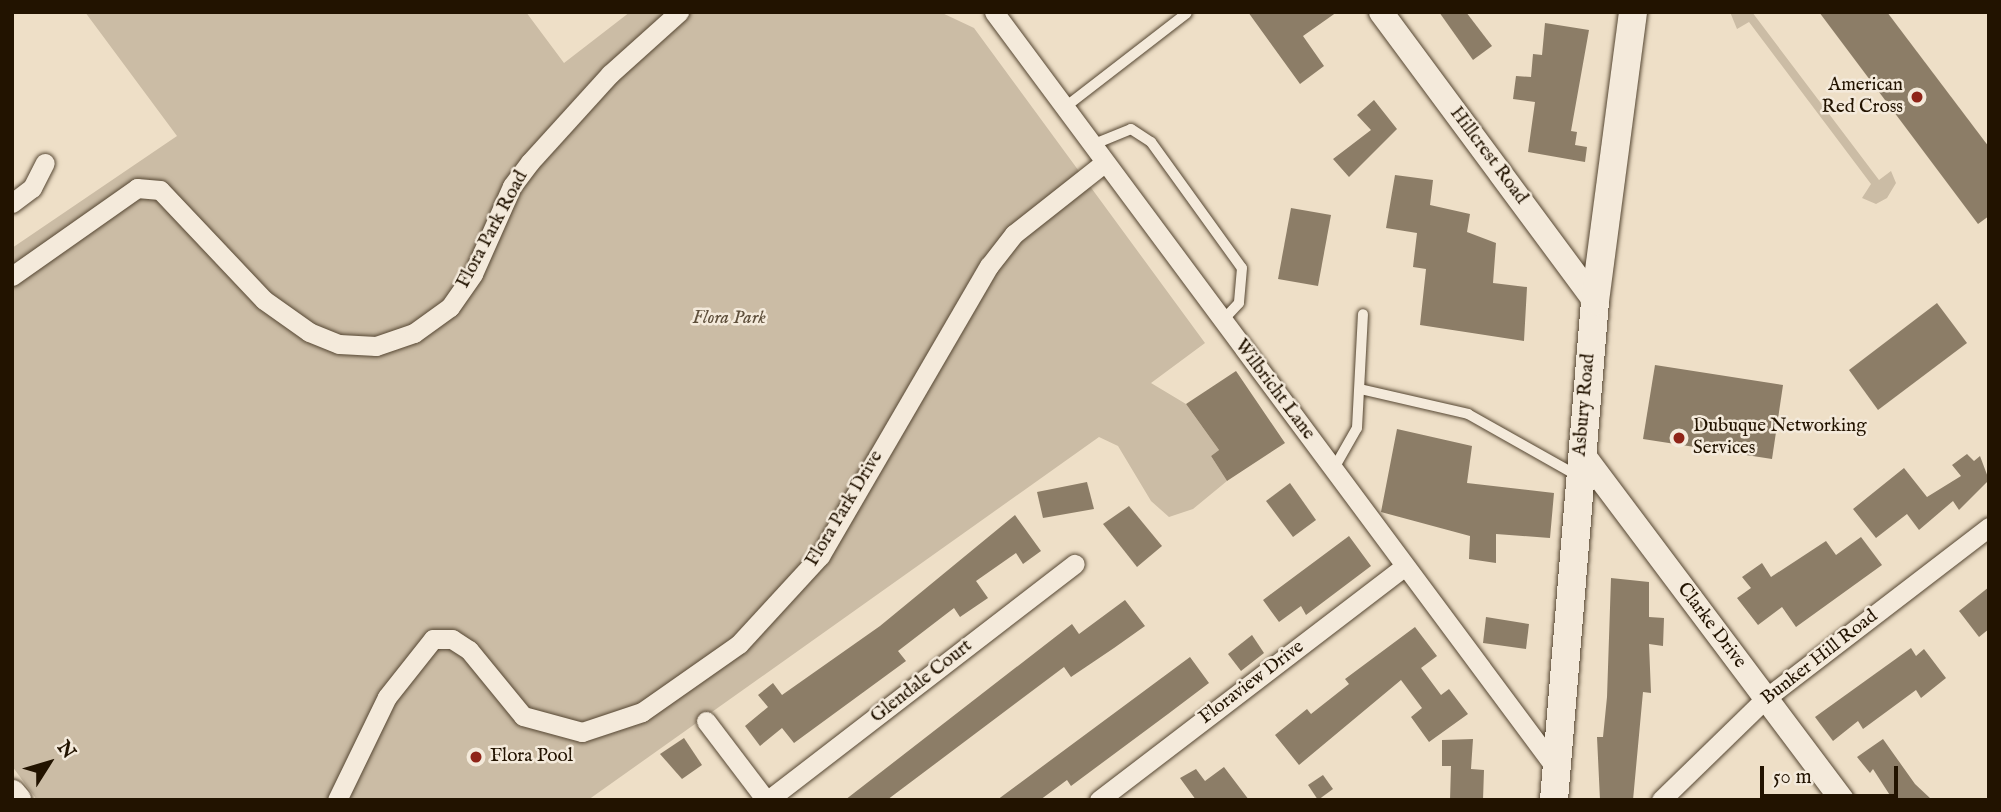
<!DOCTYPE html>
<html>
<head>
<meta charset="utf-8">
<style>
  body { margin:0 }
  #map { position:relative; width:2001px; height:812px; overflow:hidden; background:#eedfc7; font-family:"IM FELL English",serif }
  div>[style] { position:absolute }
  [style*='--x'] { left:calc(var(--x)*1px); top:calc(var(--y)*1px); width:calc(var(--w)*1px); rotate:calc(var(--a)*1deg) }
  .green>* { inset:0; background:#cbbca5 }
  .building>* { inset:0; background:#8c7d67 }
  .roads { filter:drop-shadow(0 0 2px #554632) drop-shadow(0 0 2px #554632) }
  .service>* { height:10px; margin:-5px; padding:0 5px; transform-origin:5px; border-radius:5px; background:#f4eadb }
  .minor>* { height:19px; margin:-9.5px; padding:0 9.5px; transform-origin:9.5px; border-radius:9.5px; background:#f4eadb }
  .tertiary>* { height:24px; margin:-12px; padding:0 12px; transform-origin:12px; border-radius:12px; background:#f4eadb }
  .secondary>* { height:28px; margin:-14px; padding:0 14px; transform-origin:14px; border-radius:14px; background:#f4eadb }
  .dots>* { width:19px; height:19px; translate:-50% -50%; box-sizing:border-box; border:4px solid #f4eadb; border-radius:50% }
  span { translate:-50% -50%; white-space:nowrap; text-align:center; line-height:1.15; -webkit-text-stroke:5px #f4eadb; paint-order:stroke }
  .poi-label { font-size:19px; color:#221300 }
  .right { translate:-100% -50%; text-align:right }
  .left { translate:0 -50%; text-align:left }
  .street-label { font-size:19px; color:#221300 }
  .park-label { font-size:19px; color:#5d4e3a; font-style:italic }
  .frame { position:absolute; inset:0; border:14px solid #221300; pointer-events:none }
  .north { position:absolute; left:14px; top:728px; width:70px; height:70px; -webkit-text-stroke:5px #f4eadb; paint-order:stroke; rotate:53deg; font-size:19px; font-weight:700; line-height:28px; text-align:center; color:#221300 }
  .north::after { content:''; display:block; margin:auto; width:24px; height:32px; background:#221300; clip-path:polygon(50% 0,100% 100%,50% 72%,0 100%) }
  .scale { position:absolute; left:1760px; top:766px; width:138px; height:32px; box-sizing:border-box; border:4px solid #221300; border-top:0; padding-left:9px; font-size:21px; line-height:24px; white-space:nowrap; color:#221300; -webkit-text-stroke:5px #f4eadb; paint-order:stroke }
</style>
</head>
<body>
<div id="map">
  <div class="green">
    <div style="clip-path:polygon(85px 12px,526px 12px,564px 63px,630px 12px,940px 12px,974px 28px,1205px 343px,1151px 383px,1186px 404px,1219px 450px,1211px 456px,1227px 481px,1193px 509px,1169px 517px,1151px 501px,1118px 446px,1099px 437px,588px 800px,37px 800px,12px 766px,12px 248px,177px 136px)"></div>
    <div style="clip-path:polygon(1730px 12px,1752px 12px,1879px 180px,1891px 171px,1896px 183px,1887px 198px,1876px 204px,1862px 198px,1871px 184px,1749px 22px,1737px 29px)"></div>
  </div>
  <div class="building">
    <div style="clip-path:polygon(1248px 12px,1337px 12px,1303px 36px,1324px 66px,1300px 84px)"></div>
    <div style="clip-path:polygon(1439px 12px,1466px 12px,1492px 46px,1473px 60px)"></div>
    <div style="clip-path:polygon(1819px 12px,1887px 12px,1989px 147px,1989px 216px,1978px 224px)"></div>
    <div style="clip-path:polygon(1545px 23px,1589px 30px,1571px 131px,1577px 132px,1575px 145px,1587px 147px,1585px 162px,1528px 152px,1535px 102px,1513px 99px,1516px 76px,1531px 77px,1533px 54px,1542px 55px)"></div>
    <div style="clip-path:polygon(1374px 100px,1397px 129px,1349px 177px,1333px 159px,1371px 130px,1357px 115px)"></div>
    <div style="clip-path:polygon(1395px 175px,1433px 180px,1430px 205px,1470px 214px,1467px 232px,1496px 243px,1493px 283px,1527px 287px,1524px 341px,1420px 325px,1426px 269px,1413px 267px,1417px 233px,1386px 228px)"></div>
    <div style="clip-path:polygon(1291px 208px,1331px 215px,1318px 286px,1278px 279px)"></div>
    <div style="clip-path:polygon(1937px 303px,1967px 343px,1878px 410px,1849px 370px)"></div>
    <div style="clip-path:polygon(1655px 365px,1783px 385px,1772px 459px,1643px 439px)"></div>
    <div style="clip-path:polygon(1236px 371px,1285px 443px,1227px 481px,1211px 456px,1219px 450px,1186px 404px)"></div>
    <div style="clip-path:polygon(1397px 429px,1472px 446px,1467px 483px,1554px 493px,1550px 538px,1496px 534px,1496px 563px,1469px 559px,1470px 536px,1381px 512px)"></div>
    <div style="clip-path:polygon(1967px 454px,1974px 461px,1980px 456px,1989px 480px,1959px 510px,1953px 501px,1919px 530px,1907px 514px,1876px 538px,1853px 509px,1904px 468px,1927px 497px,1961px 476px,1952px 465px)"></div>
    <div style="clip-path:polygon(1087px 482px,1094px 509px,1043px 518px,1037px 492px)"></div>
    <div style="clip-path:polygon(1290px 483px,1316px 520px,1293px 537px,1266px 501px)"></div>
    <div style="clip-path:polygon(1129px 506px,1162px 546px,1137px 567px,1103px 524px)"></div>
    <div style="clip-path:polygon(1015px 515px,1041px 551px,1023px 564px,1016px 553px,976px 581px,988px 598px,960px 617px,954px 608px,898px 651px,906px 661px,794px 743px,782px 728px,760px 746px,745px 726px,768px 707px,758px 695px,773px 683px,782px 695px,880px 626px)"></div>
    <div style="clip-path:polygon(1349px 536px,1371px 566px,1306px 615px,1301px 606px,1279px 622px,1263px 600px)"></div>
    <div style="clip-path:polygon(1861px 537px,1882px 565px,1796px 627px,1782px 607px,1758px 625px,1737px 598px,1751px 588px,1742px 577px,1762px 563px,1771px 577px,1826px 541px,1836px 555px)"></div>
    <div style="clip-path:polygon(1611px 578px,1649px 582px,1649px 617px,1664px 618px,1663px 646px,1649px 644px,1651px 693px,1643px 692px,1633px 800px,1600px 800px,1597px 737px,1603px 737px,1607px 697px)"></div>
    <div style="clip-path:polygon(1989px 587px,1989px 629px,1979px 637px,1959px 611px)"></div>
    <div style="clip-path:polygon(1125px 600px,1145px 626px,1114px 648px,1071px 677px,1064px 667px,887px 800px,845px 800px,1072px 624px,1079px 634px)"></div>
    <div style="clip-path:polygon(1486px 617px,1529px 624px,1526px 649px,1483px 643px)"></div>
    <div style="clip-path:polygon(1415px 627px,1437px 656px,1421px 668px,1441px 695px,1449px 689px,1468px 714px,1429px 742px,1411px 717px,1422px 708px,1401px 680px,1299px 765px,1275px 735px,1307px 709px,1311px 714px,1349px 684px,1345px 679px)"></div>
    <div style="clip-path:polygon(1252px 635px,1264px 653px,1241px 671px,1228px 654px)"></div>
    <div style="clip-path:polygon(1911px 648px,1916px 656px,1924px 649px,1946px 678px,1921px 698px,1916px 690px,1863px 729px,1858px 721px,1833px 741px,1815px 717px)"></div>
    <div style="clip-path:polygon(1190px 657px,1209px 683px,1168px 714px,1071px 786px,1067px 780px,1040px 800px,997px 800px)"></div>
    <div style="clip-path:polygon(684px 738px,702px 765px,682px 779px,660px 754px)"></div>
    <div style="clip-path:polygon(1473px 739px,1471px 769px,1484px 770px,1483px 800px,1450px 800px,1451px 766px,1442px 766px,1442px 740px)"></div>
    <div style="clip-path:polygon(1883px 739px,1915px 784px,1932px 800px,1893px 800px,1873px 769px,1870px 773px,1857px 757px)"></div>
    <div style="clip-path:polygon(1224px 767px,1249px 800px,1196px 800px,1180px 778px,1196px 769px,1205px 781px)"></div>
    <div style="clip-path:polygon(1323px 775px,1333px 789px,1318px 800px,1308px 785px)"></div>
  </div>
  <div class="roads">
    <div class="service">
      <div style="--x:1064;--y:108;--w:155;--a:-37.7"></div>
      <div style="--x:1092;--y:145;--w:42;--a:-22.3"></div>
      <div style="--x:1131;--y:129;--w:24;--a:33"></div>
      <div style="--x:1151;--y:142;--w:155;--a:54.2"></div>
      <div style="--x:1242;--y:268;--w:35;--a:95"></div>
      <div style="--x:1239;--y:303;--w:25;--a:133"></div>
      <div style="--x:1360;--y:389;--w:111;--a:13"></div>
      <div style="--x:1468;--y:414;--w:126;--a:29.4"></div>
      <div style="--x:1333;--y:470;--w:48;--a:-60.3"></div>
      <div style="--x:1357;--y:428;--w:114;--a:-87"></div>
    </div>
    <div class="minor">
      <div style="--x:994;--y:12;--w:941;--a:53.39"></div>
      <div style="--x:12;--y:203;--w:25;--a:-37"></div>
      <div style="--x:32;--y:188;--w:28;--a:-63"></div>
      <div style="--x:12;--y:276;--w:153;--a:-35.1"></div>
      <div style="--x:137;--y:188;--w:23;--a:5"></div>
      <div style="--x:160;--y:190;--w:151;--a:46.6"></div>
      <div style="--x:264;--y:300;--w:55;--a:35.4"></div>
      <div style="--x:309;--y:332;--w:32;--a:22"></div>
      <div style="--x:339;--y:344;--w:37;--a:3"></div>
      <div style="--x:376;--y:346;--w:40;--a:-18.9"></div>
      <div style="--x:414;--y:333;--w:44;--a:-35.8"></div>
      <div style="--x:450;--y:307;--w:40;--a:-55.1"></div>
      <div style="--x:473;--y:274;--w:96;--a:-66.1"></div>
      <div style="--x:512;--y:186;--w:30;--a:-53"></div>
      <div style="--x:530;--y:162;--w:119;--a:-47.7"></div>
      <div style="--x:610;--y:74;--w:93;--a:-41.9"></div>
      <div style="--x:706;--y:721;--w:99;--a:52.8"></div>
      <div style="--x:337;--y:800;--w:114;--a:-64.1"></div>
      <div style="--x:387;--y:697;--w:74;--a:-51.6"></div>
      <div style="--x:433;--y:639;--w:19;--a:0"></div>
      <div style="--x:452;--y:639;--w:20;--a:33"></div>
      <div style="--x:469;--y:650;--w:85;--a:50.7"></div>
      <div style="--x:523;--y:716;--w:61;--a:15.2"></div>
      <div style="--x:582;--y:732;--w:63;--a:-18.4"></div>
      <div style="--x:642;--y:712;--w:118;--a:-35"></div>
      <div style="--x:739;--y:644;--w:120;--a:-47.4"></div>
      <div style="--x:820;--y:556;--w:336;--a:-59.8"></div>
      <div style="--x:989;--y:266;--w:41;--a:-52"></div>
      <div style="--x:1014;--y:234;--w:115;--a:-38.3"></div>
      <div style="--x:768;--y:800;--w:387;--a:-37.6"></div>
      <div style="--x:1099;--y:800;--w:384;--a:-37.4"></div>
      <div style="--x:1661;--y:800;--w:146;--a:-44.2"></div>
      <div style="--x:1766;--y:698;--w:281;--a:-37.5"></div>
    </div>
    <div class="tertiary">
      <div style="--x:1381;--y:12;--w:360;--a:53.5"></div>
      <div style="--x:1581;--y:452;--w:435;--a:53.1"></div>
    </div>
    <div class="secondary">
      <div style="--x:12;--y:794;--w:8;--a:50"></div>
      <div style="--x:1554;--y:800;--w:501;--a:-85.3"></div>
      <div style="--x:1595;--y:301;--w:291;--a:-82.5"></div>
    </div>
  </div>
  <div class="dots">
    <div style="left:1917px;top:97px;background:#8f2418"></div>
    <div style="left:1679px;top:438px;background:#8f2418"></div>
    <div style="left:476px;top:757px;background:#8f2418"></div>
  </div>
  <div class="poi-label">
    <span class="right" style="left:1903px;top:97px">American<br>Red Cross</span>
    <span class="left" style="left:1693px;top:438px">Dubuque Networking<br>Services</span>
    <span class="left" style="left:490px;top:757px">Flora Pool</span>
  </div>
  <div class="street-label">
    <span style="left:1488px;top:156px;rotate:53deg">Hillcrest Road</span>
    <span style="left:493px;top:230px;rotate:-62deg">Flora Park Road</span>
    <span style="left:1274px;top:390px;rotate:53deg">Wilbricht Lane</span>
    <span style="left:1585px;top:405px;rotate:-85deg">Asbury Road</span>
    <span style="left:845px;top:509px;rotate:-59deg">Flora Park Drive</span>
    <span style="left:1711px;top:626px;rotate:53deg">Clarke Drive</span>
    <span style="left:1820px;top:658px;rotate:-38deg">Bunker Hill Road</span>
    <span style="left:922px;top:682px;rotate:-38deg">Glendale Court</span>
    <span style="left:1252px;top:683px;rotate:-37deg">Floraview Drive</span>
  </div>
  <div class="park-label">
    <span style="left:729px;top:319px">Flora Park</span>
  </div>
  <div class="frame"></div>
  <div class="north">N</div>
  <div class="scale">50 m</div>
</div>
</body>
</html>
